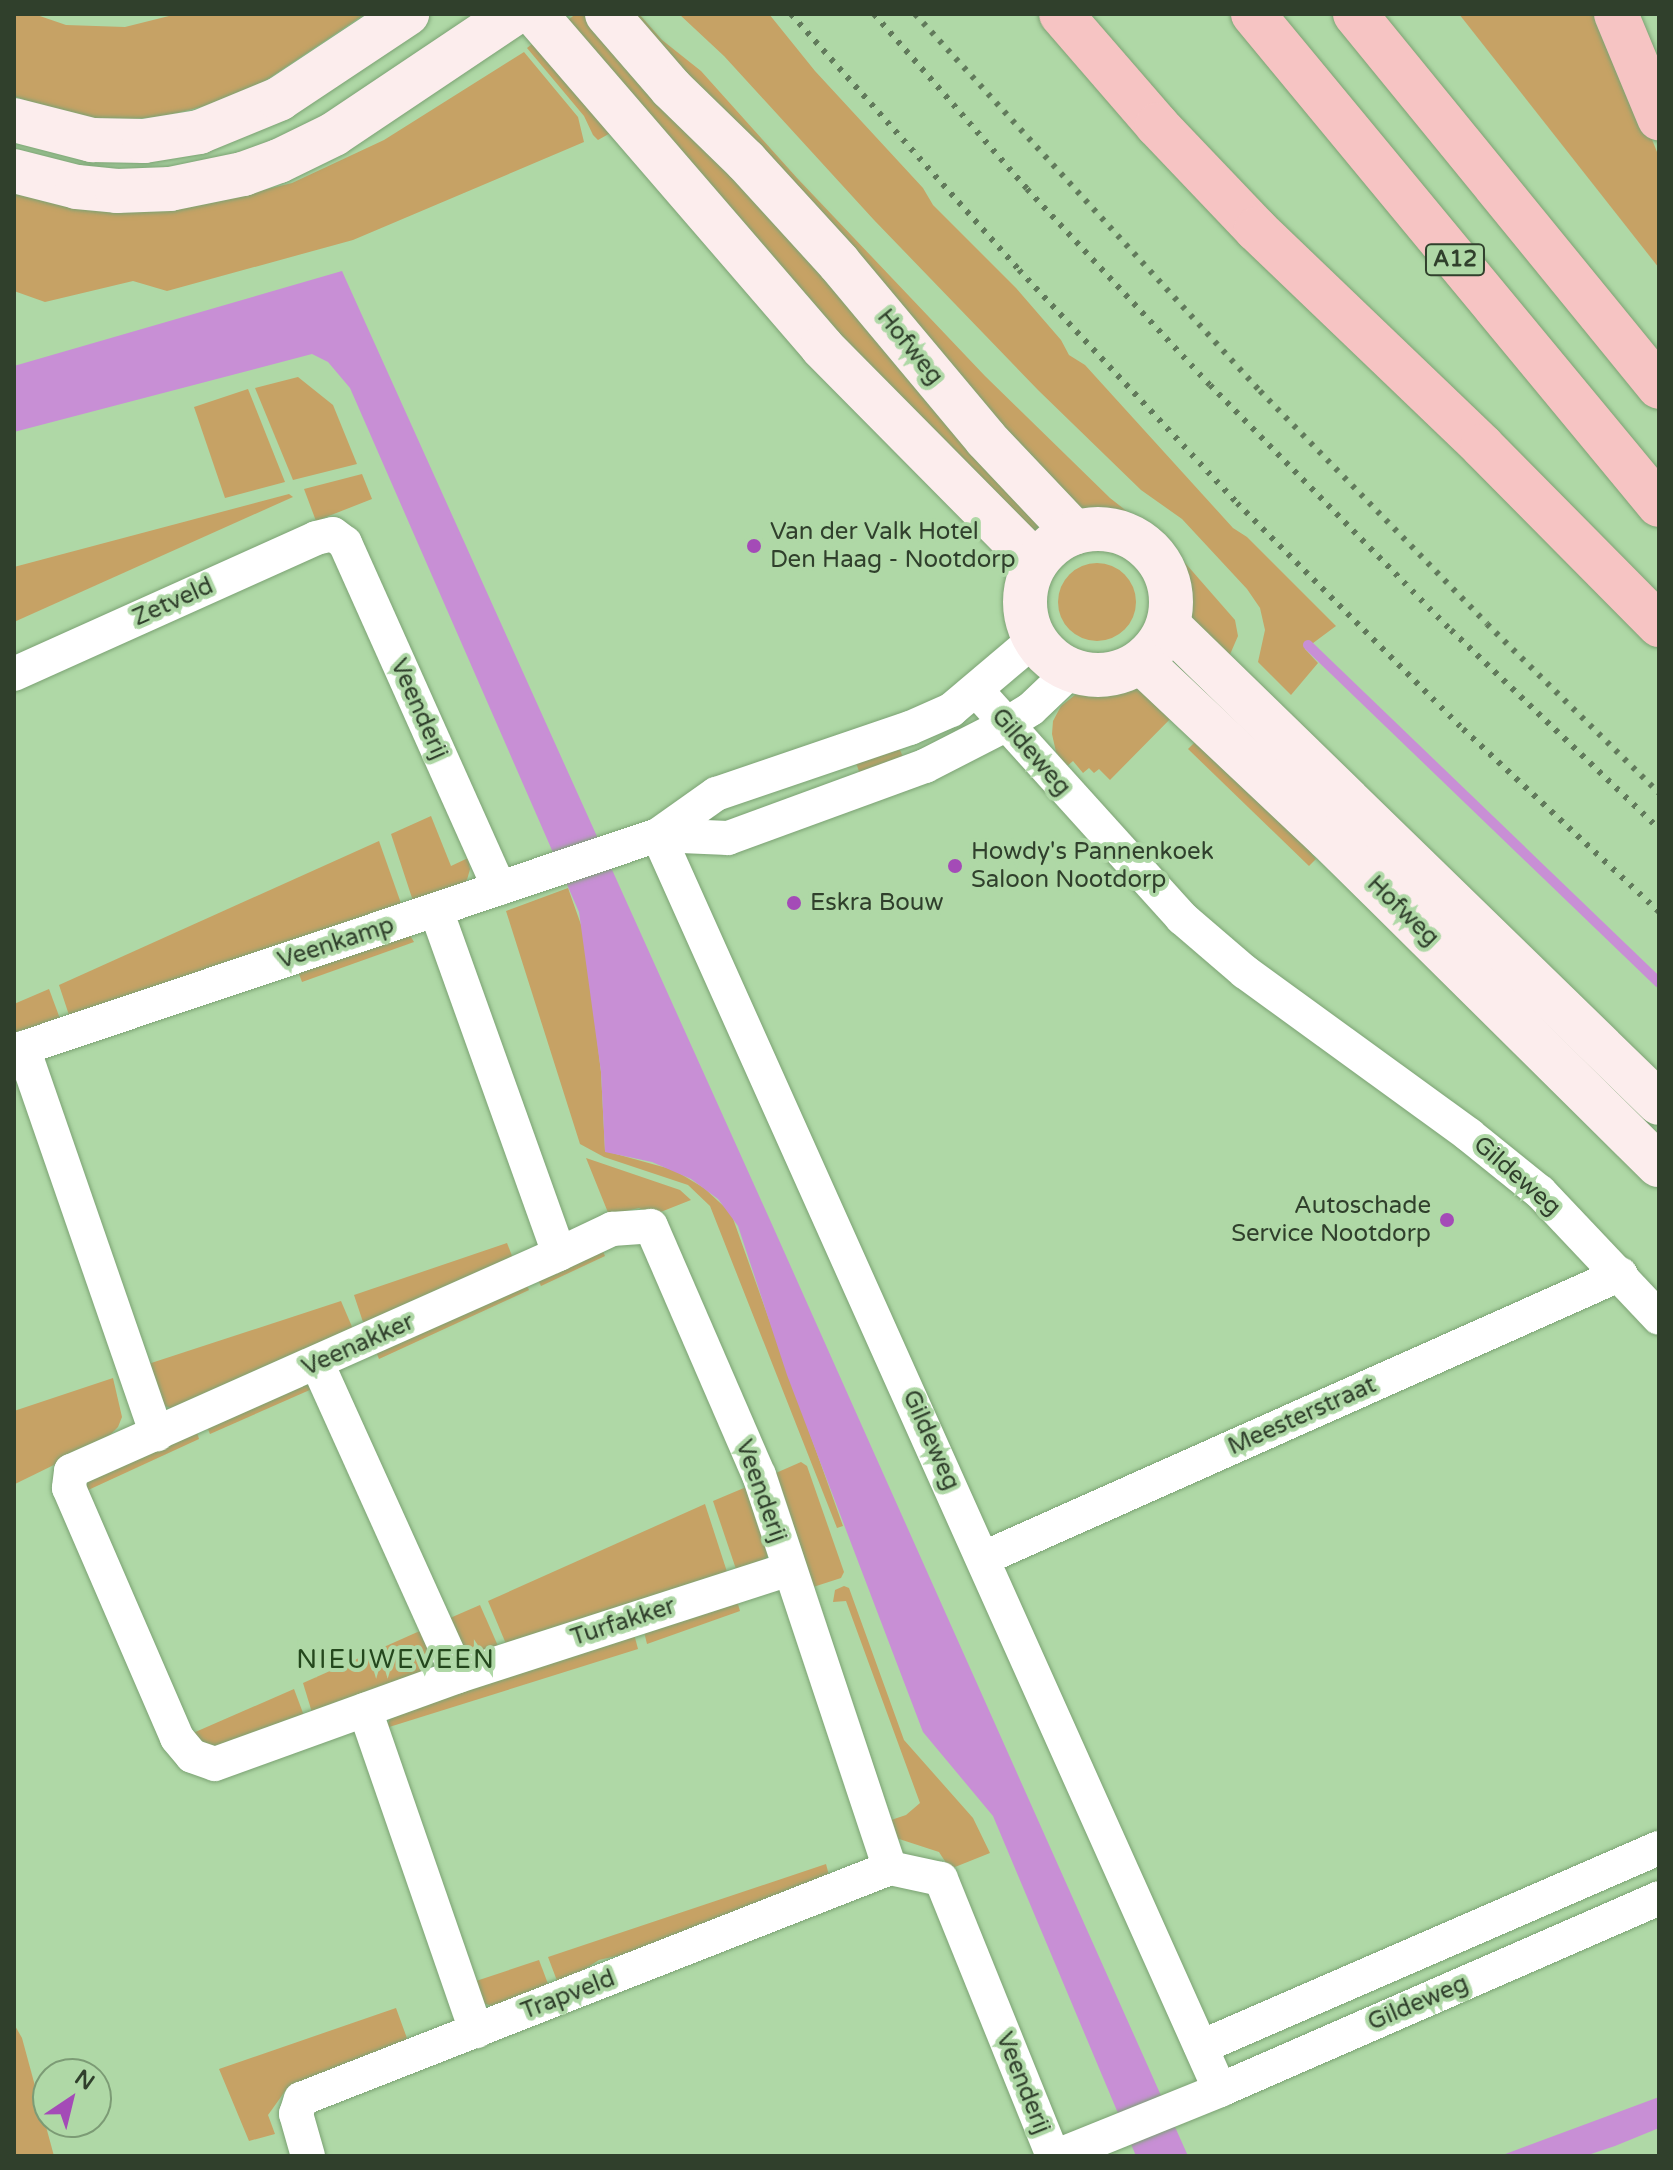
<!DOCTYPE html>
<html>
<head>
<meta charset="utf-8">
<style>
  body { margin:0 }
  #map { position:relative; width:1673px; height:2170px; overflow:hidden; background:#afd8a6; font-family:"Varela Round",sans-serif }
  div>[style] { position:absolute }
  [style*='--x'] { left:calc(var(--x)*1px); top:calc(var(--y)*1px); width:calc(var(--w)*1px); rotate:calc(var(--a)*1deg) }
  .green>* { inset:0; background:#c6a265 }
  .round { border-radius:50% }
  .water>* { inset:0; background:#c88fd5 }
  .stream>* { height:10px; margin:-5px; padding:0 5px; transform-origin:5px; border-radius:5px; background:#c88fd5 }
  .roads { filter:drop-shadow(0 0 2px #7ba273) drop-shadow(0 0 2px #7ba273) }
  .street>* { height:34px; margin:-17px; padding:0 17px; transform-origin:17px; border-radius:17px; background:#fff }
  .secondary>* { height:44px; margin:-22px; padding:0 22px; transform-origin:22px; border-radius:22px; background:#fceded }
  .secondary>.ring { margin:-22px; padding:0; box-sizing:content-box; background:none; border:44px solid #fceded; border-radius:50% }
  .highway>* { height:44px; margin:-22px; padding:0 22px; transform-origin:22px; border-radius:22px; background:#f6c4c3 }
  .rail>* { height:6px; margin-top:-3px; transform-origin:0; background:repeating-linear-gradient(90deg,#617a5b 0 4px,transparent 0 12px) }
  .dots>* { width:22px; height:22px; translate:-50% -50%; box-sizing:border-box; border:4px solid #afd8a6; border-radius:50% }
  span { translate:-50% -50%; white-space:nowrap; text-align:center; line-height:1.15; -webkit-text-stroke:8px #afd8a6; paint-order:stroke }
  .shield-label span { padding:2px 6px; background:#afd8a6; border:2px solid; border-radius:6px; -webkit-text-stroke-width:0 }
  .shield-label { font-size:22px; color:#30402c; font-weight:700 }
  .street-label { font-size:24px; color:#30402c }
  .poi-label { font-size:24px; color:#30402c }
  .left { translate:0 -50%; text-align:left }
  .right { translate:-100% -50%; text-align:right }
  .neighbourhood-label { font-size:26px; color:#24471d; letter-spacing:2px }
  .frame { position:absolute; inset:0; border:16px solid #30402c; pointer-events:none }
  .north { position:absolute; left:32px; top:2058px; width:80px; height:80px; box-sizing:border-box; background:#afd8a6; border:2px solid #7c9b75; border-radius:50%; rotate:35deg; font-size:22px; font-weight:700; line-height:32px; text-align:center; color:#30402c }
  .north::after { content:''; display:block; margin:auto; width:28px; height:36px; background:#a44bb7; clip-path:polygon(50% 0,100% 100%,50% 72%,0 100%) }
</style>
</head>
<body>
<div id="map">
  <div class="green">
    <div style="clip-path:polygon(14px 14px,34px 14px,66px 25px,125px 27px,177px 14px,365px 14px,262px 83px,213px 104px,165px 116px,114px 121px,57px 112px,14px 96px)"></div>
    <div style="clip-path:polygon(576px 14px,588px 14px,1052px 524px,1028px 544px,562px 24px)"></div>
    <div style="clip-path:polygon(627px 14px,639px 14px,662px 40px,701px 71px,797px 178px,985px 376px,1110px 498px,1152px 531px,1186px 564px,1235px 620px,1238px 636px,1228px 659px,1188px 624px,1180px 575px,1163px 546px,1128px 521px,1073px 510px)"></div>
    <div style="clip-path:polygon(679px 14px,769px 14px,815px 71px,923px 188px,933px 205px,1016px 288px,1061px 340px,1069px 355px,1085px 365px,1233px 528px,1247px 537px,1336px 626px,1305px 649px,1318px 663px,1291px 695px,1258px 662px,1265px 630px,1260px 608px,1247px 589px,1182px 519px,1141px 490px,1038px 390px,874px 220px,724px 56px)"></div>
    <div style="clip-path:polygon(1459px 14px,1602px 14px,1659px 157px,1659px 268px)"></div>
    <div style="clip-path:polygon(537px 40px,614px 131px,598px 140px,593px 135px,584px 116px,527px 48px)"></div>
    <div style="clip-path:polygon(524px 52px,578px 117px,584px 142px,353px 240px,167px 291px,133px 281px,45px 302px,14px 291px,14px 191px,125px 212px,210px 203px,292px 183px,384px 140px)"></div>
    <div style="clip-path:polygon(298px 377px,333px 405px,357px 464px,293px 480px,255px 388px)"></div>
    <div style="clip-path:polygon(248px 389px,285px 482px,225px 498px,194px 407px)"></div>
    <div style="clip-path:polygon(362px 474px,372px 499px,316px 521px,304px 489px)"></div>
    <div style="clip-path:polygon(289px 494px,293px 497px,14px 622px,14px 567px)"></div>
    <div class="round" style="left:1058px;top:563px;width:78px;height:78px"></div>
    <div style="clip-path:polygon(1127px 687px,1141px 689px,1178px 711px,1110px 780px,1099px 769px,1094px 773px,1089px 768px,1083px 773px,1073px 761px,1066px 767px,1056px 752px,1052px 734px,1053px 721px,1061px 706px,1080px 691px)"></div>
    <div style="clip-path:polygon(1203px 734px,1237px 766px,1316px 859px,1309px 866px,1188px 749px)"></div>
    <div style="clip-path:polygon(897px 743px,906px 764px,862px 780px,855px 760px)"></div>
    <div style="clip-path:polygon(431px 816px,451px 866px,468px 858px,470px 869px,467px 880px,459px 888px,414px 904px,391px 834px)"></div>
    <div style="clip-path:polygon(379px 841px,403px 909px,71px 1021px,59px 985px)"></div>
    <div style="clip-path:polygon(568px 888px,585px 936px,601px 1072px,605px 1151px,674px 1170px,704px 1188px,731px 1213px,843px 1526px,837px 1528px,710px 1206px,688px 1185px,604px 1157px,580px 1144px,506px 911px)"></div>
    <div style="clip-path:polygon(408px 932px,414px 942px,302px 982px,296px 966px)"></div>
    <div style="clip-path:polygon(49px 989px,62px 1024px,14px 1040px,14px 1004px)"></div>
    <div style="clip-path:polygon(586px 1158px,680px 1190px,691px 1200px,653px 1215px,639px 1208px,609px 1215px)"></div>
    <div style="clip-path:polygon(507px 1243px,514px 1261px,364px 1325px,354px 1295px)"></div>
    <div style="clip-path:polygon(600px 1245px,605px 1256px,541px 1286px,535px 1274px)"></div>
    <div style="clip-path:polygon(524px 1279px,529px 1290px,379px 1359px,373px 1344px)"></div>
    <div style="clip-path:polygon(341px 1301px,353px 1329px,173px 1409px,157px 1403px,142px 1366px)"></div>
    <div style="clip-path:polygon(113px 1378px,122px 1417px,118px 1427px,105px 1440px,15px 1484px,14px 1411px)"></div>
    <div style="clip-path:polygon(291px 1382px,309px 1384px,312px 1389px,210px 1434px,204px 1420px)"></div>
    <div style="clip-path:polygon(195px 1425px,199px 1439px,86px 1491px,84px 1484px,94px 1469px)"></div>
    <div style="clip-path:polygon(801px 1462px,807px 1466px,844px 1572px,841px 1578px,807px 1589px,769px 1476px)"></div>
    <div style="clip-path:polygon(751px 1485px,769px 1549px,766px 1561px,738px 1575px,713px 1501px)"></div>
    <div style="clip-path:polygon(705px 1504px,729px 1578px,509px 1651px,488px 1601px)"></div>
    <div style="clip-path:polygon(844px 1586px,849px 1588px,904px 1740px,973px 1818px,990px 1853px,950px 1869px,939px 1852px,893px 1837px,885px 1822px,906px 1815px,920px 1803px,846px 1601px,833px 1602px,835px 1590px)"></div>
    <div style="clip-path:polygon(735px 1594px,740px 1611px,647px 1644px,643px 1628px)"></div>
    <div style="clip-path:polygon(480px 1605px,502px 1655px,479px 1660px,464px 1648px,450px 1618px)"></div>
    <div style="clip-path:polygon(422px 1630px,432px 1655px,430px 1669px,314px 1719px,303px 1683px)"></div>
    <div style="clip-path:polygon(633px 1630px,638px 1649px,386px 1728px,391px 1717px)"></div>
    <div style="clip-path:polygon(294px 1689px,306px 1721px,224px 1748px,201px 1745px,193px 1733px)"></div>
    <div style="clip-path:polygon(826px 1864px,830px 1879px,656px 1947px,599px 1960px,559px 1986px,548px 1957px)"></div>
    <div style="clip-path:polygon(539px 1960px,550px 1989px,500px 2008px,482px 2003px,470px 1983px)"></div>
    <div style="clip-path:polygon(396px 2008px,408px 2041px,286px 2090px,268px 2115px,275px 2134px,249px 2141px,219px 2069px)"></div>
    <div style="clip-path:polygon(14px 2024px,22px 2038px,54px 2156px,14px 2156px)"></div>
  </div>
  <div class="water">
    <div style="clip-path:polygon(342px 271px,770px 1220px,1188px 2156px,1136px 2156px,993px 1816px,923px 1732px,787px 1375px,738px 1226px,718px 1199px,691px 1179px,652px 1162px,605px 1152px,601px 1072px,579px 912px,350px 388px,328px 362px,312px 354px,14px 432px,14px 366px)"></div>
    <div style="clip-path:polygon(1659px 2097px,1659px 2128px,1615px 2146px,1585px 2156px,1500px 2156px)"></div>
  </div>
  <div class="stream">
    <div style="--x:1308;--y:645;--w:487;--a:43.9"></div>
  </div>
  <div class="roads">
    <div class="street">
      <div style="--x:14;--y:674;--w:331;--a:-24.2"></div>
      <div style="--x:316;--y:538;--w:17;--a:-13"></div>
      <div style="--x:333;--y:534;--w:15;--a:37"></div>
      <div style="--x:345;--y:543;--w:378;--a:65.9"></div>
      <div style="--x:977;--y:691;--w:306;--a:47.9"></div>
      <div style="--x:1182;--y:918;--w:83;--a:40.6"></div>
      <div style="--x:1245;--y:972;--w:277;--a:36"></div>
      <div style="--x:1469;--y:1135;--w:91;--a:38.8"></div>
      <div style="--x:1540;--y:1192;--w:173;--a:46.6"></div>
      <div style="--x:658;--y:835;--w:1375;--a:65.88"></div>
      <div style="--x:658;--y:835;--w:70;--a:2.5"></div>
      <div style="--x:728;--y:838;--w:210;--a:-20.1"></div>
      <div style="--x:925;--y:766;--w:92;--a:-27.1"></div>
      <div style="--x:1007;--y:724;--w:28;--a:-32"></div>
      <div style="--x:1031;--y:709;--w:57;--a:-43.6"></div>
      <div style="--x:436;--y:910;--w:365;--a:70.3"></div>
      <div style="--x:559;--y:1254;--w:59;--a:-25.3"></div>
      <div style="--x:612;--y:1229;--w:39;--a:-4"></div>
      <div style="--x:651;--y:1226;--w:271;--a:66.6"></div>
      <div style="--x:759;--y:1475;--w:414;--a:71.6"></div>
      <div style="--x:890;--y:1868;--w:52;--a:12.2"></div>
      <div style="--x:941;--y:1879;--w:299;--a:68"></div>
      <div style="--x:23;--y:1048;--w:409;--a:70.9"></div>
      <div style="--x:14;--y:1051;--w:679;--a:-18.54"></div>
      <div style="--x:658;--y:835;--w:71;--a:-35.3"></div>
      <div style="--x:716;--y:794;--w:205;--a:-18.8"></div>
      <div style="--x:910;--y:728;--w:45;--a:-23.7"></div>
      <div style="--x:951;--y:710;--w:110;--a:-40.2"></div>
      <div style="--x:559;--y:1254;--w:534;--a:156.03"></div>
      <div style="--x:71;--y:1471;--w:17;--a:97"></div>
      <div style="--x:69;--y:1488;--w:272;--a:66.6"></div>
      <div style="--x:177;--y:1738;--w:23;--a:50"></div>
      <div style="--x:192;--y:1756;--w:24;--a:19"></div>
      <div style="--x:215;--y:1764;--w:258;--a:-19.9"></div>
      <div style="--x:458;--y:1676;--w:348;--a:-17.9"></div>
      <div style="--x:317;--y:1363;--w:343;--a:65.7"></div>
      <div style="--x:984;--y:1558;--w:697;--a:-24.03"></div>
      <div style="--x:365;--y:1710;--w:340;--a:70.9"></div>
      <div style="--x:1201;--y:2047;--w:499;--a:-23.5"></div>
      <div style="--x:308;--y:2156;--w:44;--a:-105.9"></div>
      <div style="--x:296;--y:2114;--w:16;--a:-72"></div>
      <div style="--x:301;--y:2099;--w:633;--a:-21.41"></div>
      <div style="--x:1057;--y:2156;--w:176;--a:-22"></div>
      <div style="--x:1220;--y:2090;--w:479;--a:-23.6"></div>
    </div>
    <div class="secondary">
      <div style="--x:535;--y:14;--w:440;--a:49.2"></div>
      <div style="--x:822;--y:347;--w:304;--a:45.3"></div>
      <div style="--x:607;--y:14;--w:98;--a:49.1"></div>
      <div style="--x:671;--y:88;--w:105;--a:44.2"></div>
      <div style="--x:746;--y:161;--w:138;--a:47.6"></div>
      <div style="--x:839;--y:263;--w:229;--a:50.1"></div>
      <div style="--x:986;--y:439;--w:129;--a:46.6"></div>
      <div style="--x:14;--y:120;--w:81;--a:14.4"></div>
      <div style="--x:92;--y:140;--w:52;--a:1.1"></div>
      <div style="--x:144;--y:141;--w:56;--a:-9.3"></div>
      <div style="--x:199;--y:132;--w:87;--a:-22.4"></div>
      <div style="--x:279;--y:99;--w:154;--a:-33.6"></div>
      <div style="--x:14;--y:171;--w:65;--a:14.3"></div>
      <div style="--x:77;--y:187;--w:40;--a:5.7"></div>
      <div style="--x:117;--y:191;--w:53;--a:-2.2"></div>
      <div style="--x:170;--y:189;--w:75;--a:-11.6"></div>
      <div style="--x:243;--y:174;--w:38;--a:-20"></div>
      <div style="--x:279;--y:161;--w:61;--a:-26.1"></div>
      <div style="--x:334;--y:134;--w:216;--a:-33.8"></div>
      <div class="ring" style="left:1025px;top:529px;width:102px;height:102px"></div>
      <div style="--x:1168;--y:625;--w:685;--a:44.23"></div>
      <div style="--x:1141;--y:662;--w:257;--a:43.3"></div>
      <div style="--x:1328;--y:838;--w:465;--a:44.7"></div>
    </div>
    <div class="highway">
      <div style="--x:1061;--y:14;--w:147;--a:49.1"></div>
      <div style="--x:1157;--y:125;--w:144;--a:46.4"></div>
      <div style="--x:1256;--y:229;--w:313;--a:43.8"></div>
      <div style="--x:1482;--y:446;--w:252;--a:45.3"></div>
      <div style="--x:1253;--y:14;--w:637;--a:50.41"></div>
      <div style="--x:1355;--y:14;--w:481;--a:50.8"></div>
      <div style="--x:1616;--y:14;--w:113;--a:67.5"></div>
    </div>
  </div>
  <div class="rail">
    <div style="--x:791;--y:14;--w:343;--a:48.3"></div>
    <div style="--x:1019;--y:270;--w:319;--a:46.9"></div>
    <div style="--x:1237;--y:503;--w:320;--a:45"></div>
    <div style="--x:1463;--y:729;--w:268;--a:43"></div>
    <div style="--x:874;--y:14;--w:232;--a:48.8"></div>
    <div style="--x:1027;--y:189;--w:268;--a:47"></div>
    <div style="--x:1210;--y:385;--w:344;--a:45.5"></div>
    <div style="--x:1451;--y:630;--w:288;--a:43.7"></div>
    <div style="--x:915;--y:14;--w:511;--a:47.54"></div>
    <div style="--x:1260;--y:391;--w:325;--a:45.7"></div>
    <div style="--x:1487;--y:624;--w:241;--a:44.5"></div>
  </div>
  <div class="dots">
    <div style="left:754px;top:546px;background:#a44bb7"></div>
    <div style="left:955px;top:866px;background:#a44bb7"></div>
    <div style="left:794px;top:903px;background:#a44bb7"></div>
    <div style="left:1447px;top:1220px;background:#a44bb7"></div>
  </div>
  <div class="shield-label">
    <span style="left:1455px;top:260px">A12</span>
  </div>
  <div class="street-label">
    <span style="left:910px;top:347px;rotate:51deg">Hofweg</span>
    <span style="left:173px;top:602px;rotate:-24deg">Zetveld</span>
    <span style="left:419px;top:709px;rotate:66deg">Veenderij</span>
    <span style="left:1031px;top:752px;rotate:49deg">Gildeweg</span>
    <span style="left:1403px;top:911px;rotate:44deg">Hofweg</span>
    <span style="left:336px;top:943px;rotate:-18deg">Veenkamp</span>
    <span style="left:1517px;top:1176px;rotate:41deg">Gildeweg</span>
    <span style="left:358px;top:1345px;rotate:-24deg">Veenakker</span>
    <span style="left:1302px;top:1416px;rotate:-24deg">Meesterstraat</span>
    <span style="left:931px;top:1440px;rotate:66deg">Gildeweg</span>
    <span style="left:761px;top:1491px;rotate:70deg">Veenderij</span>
    <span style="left:623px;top:1622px;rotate:-18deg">Turfakker</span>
    <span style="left:568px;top:1995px;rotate:-21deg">Trapveld</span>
    <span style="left:1418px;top:2003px;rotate:-23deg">Gildeweg</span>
    <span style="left:1023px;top:2083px;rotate:68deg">Veenderij</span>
  </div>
  <div class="poi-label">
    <span class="left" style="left:770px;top:546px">Van der Valk Hotel<br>Den Haag - Nootdorp</span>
    <span class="left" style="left:971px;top:866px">Howdy's Pannenkoek<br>Saloon Nootdorp</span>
    <span class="left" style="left:810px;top:903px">Eskra Bouw</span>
    <span class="right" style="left:1431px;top:1220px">Autoschade<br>Service Nootdorp</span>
  </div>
  <div class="neighbourhood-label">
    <span style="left:396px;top:1660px">NIEUWEVEEN</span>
  </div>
  <div class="frame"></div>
  <div class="north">N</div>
</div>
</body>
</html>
